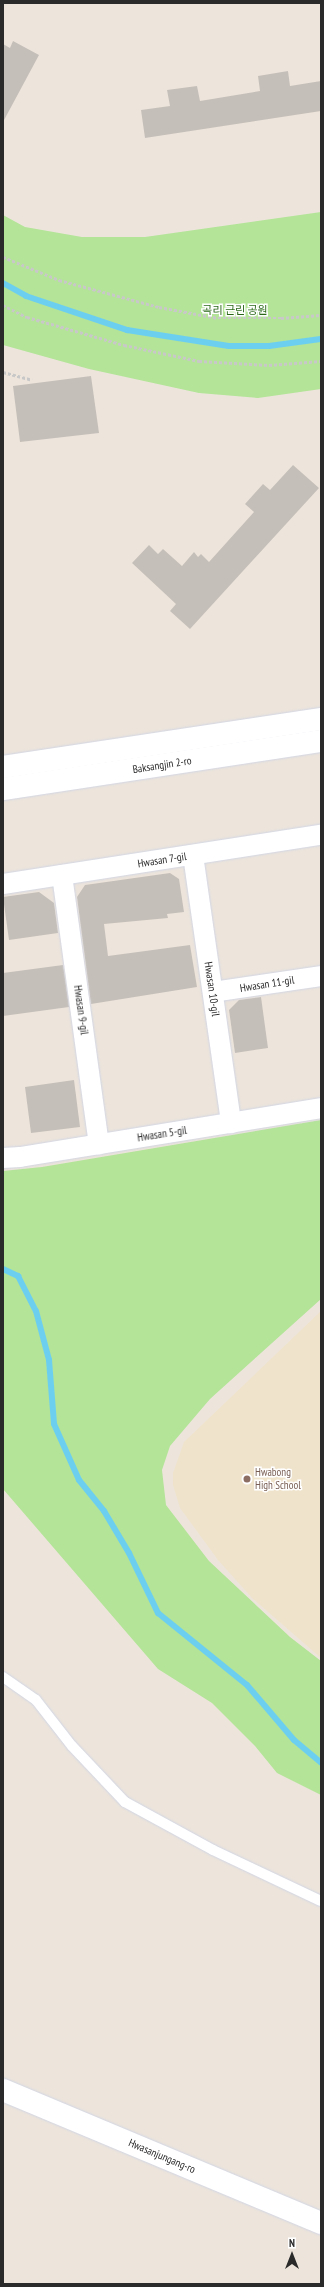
<!DOCTYPE html>
<html>
<head>
<meta charset="utf-8">
<style>
  body { margin:0 }
  #map { position:relative; width:324px; height:2287px; overflow:hidden; background:#ede5dc; font-family:"PT Sans Narrow","Noto Sans KR",sans-serif }
  div>[style] { position:absolute }
  [style*='--x'] { left:calc(var(--x)*1px); top:calc(var(--y)*1px); width:calc(var(--w)*1px); rotate:calc(var(--a)*1deg) }
  .education>* { inset:0; background:#efe3cb }
  .green>* { inset:0; background:#b3e498 }
  .stream>* { height:6px; margin:-3px; padding:0 3px; transform-origin:3px; border-radius:3px; background:#6dcff0 }
  .building>* { inset:0; background:#c5bfb9 }
  .path>* { height:2.5px; margin-top:-1.25px; transform-origin:0; background:repeating-linear-gradient(90deg,#c8c8c8 0 3px,transparent 0 5px) }
  .roads { filter:drop-shadow(0 0 1px #d1d5e3) drop-shadow(0 0 1px #d1d5e3) }
  .lane>* { height:10px; margin:-5px; padding:0 5px; transform-origin:5px; border-radius:5px; background:#fff }
  .street>* { height:20px; margin:-10px; padding:0 10px; transform-origin:10px; border-radius:10px; background:#fff }
  .secondary>* { height:22px; margin:-11px; padding:0 11px; transform-origin:11px; border-radius:11px; background:#fff }
  .dots>* { width:11px; height:11px; translate:-50% -50%; box-sizing:border-box; border:2px solid #fff; border-radius:50% }
  span { translate:-50% -50%; white-space:nowrap; text-align:center; line-height:1.15; -webkit-text-stroke:3px #fff; paint-order:stroke }
  .park-label { font-size:11px; color:#2b6919 }
  .street-label { font-size:11px; color:#2a2a2a }
  .education-label { font-size:11px; color:#785e54 }
  .left { translate:0 -50%; text-align:left }
  .frame { position:absolute; inset:0; border:4px solid #2a2a2a; pointer-events:none }
  .north { position:absolute; left:272px; top:2235px; width:40px; height:40px; -webkit-text-stroke:3px #fff; paint-order:stroke; rotate:0deg; font-size:11px; font-weight:700; line-height:16px; text-align:center; color:#2a2a2a }
  .north::after { content:''; display:block; margin:auto; width:14px; height:18px; background:#2a2a2a; clip-path:polygon(50% 0,100% 100%,50% 72%,0 100%) }
</style>
</head>
<body>
<div id="map">
  <div class="education">
    <div style="clip-path:polygon(321px 1311px,321px 1658px,253px 1599px,218px 1560px,180px 1508px,173px 1485px,173px 1473px,184px 1442px)"></div>
  </div>
  <div class="green">
    <div style="clip-path:polygon(321px 212px,321px 389px,258px 398px,199px 393px,89px 369px,3px 345px,3px 215px,25px 227px,82px 237px,145px 237px)"></div>
    <div style="clip-path:polygon(321px 1120px,321px 1299px,210px 1399px,170px 1446px,162px 1470px,166px 1505px,209px 1561px,290px 1637px,321px 1661px,321px 1795px,277px 1773px,255px 1746px,212px 1703px,158px 1669px,3px 1489px,3px 1171px,42px 1167px)"></div>
  </div>
  <div class="stream">
    <div style="--x:3;--y:283;--w:26;--a:29"></div>
    <div style="--x:26;--y:296;--w:107;--a:18.6"></div>
    <div style="--x:127;--y:330;--w:103;--a:8.9"></div>
    <div style="--x:229;--y:346;--w:40;--a:0"></div>
    <div style="--x:269;--y:346;--w:52;--a:-7.7"></div>
    <div style="--x:3;--y:1269;--w:17;--a:25"></div>
    <div style="--x:18;--y:1276;--w:39;--a:63"></div>
    <div style="--x:36;--y:1311;--w:51;--a:75.1"></div>
    <div style="--x:49;--y:1360;--w:64;--a:85.5"></div>
    <div style="--x:54;--y:1424;--w:61;--a:65.9"></div>
    <div style="--x:79;--y:1480;--w:40;--a:51"></div>
    <div style="--x:104;--y:1511;--w:49;--a:59.2"></div>
    <div style="--x:129;--y:1553;--w:67;--a:64.2"></div>
    <div style="--x:158;--y:1613;--w:114;--a:39"></div>
    <div style="--x:247;--y:1685;--w:72;--a:49.5"></div>
    <div style="--x:294;--y:1740;--w:35;--a:40"></div>
  </div>
  <div class="building">
    <div style="clip-path:polygon(13px 41px,39px 55px,3px 122px,3px 44px,10px 48px)"></div>
    <div style="clip-path:polygon(288px 71px,290px 86px,321px 81px,321px 111px,145px 138px,141px 110px,170px 106px,167px 90px,197px 86px,200px 101px,260px 91px,258px 76px)"></div>
    <div style="clip-path:polygon(91px 376px,99px 433px,20px 442px,13px 386px)"></div>
    <div style="clip-path:polygon(293px 465px,319px 488px,190px 629px,170px 611px,176px 604px,132px 563px,149px 545px,158px 554px,163px 549px,182px 566px,194px 552px,198px 557px,201px 554px,209px 562px,254px 512px,245px 504px,263px 484px,270px 490px)"></div>
    <div style="clip-path:polygon(170px 873px,179px 879px,184px 912px,167px 914px,168px 918px,104px 924px,108px 956px,190px 945px,197px 987px,91px 1004px,77px 897px,85px 885px)"></div>
    <div style="clip-path:polygon(39px 892px,54px 903px,58px 933px,9px 940px,3px 897px)"></div>
    <div style="clip-path:polygon(63px 965px,69px 1007px,3px 1016px,3px 973px)"></div>
    <div style="clip-path:polygon(261px 997px,268px 1048px,235px 1053px,229px 1010px,239px 1000px)"></div>
    <div style="clip-path:polygon(74px 1080px,80px 1127px,31px 1133px,25px 1087px)"></div>
  </div>
  <div class="path">
    <div style="--x:3;--y:257;--w:61;--a:22.3"></div>
    <div style="--x:59;--y:280;--w:104;--a:15.1"></div>
    <div style="--x:159;--y:307;--w:60;--a:10.6"></div>
    <div style="--x:218;--y:318;--w:63;--a:0"></div>
    <div style="--x:281;--y:318;--w:40;--a:-4.3"></div>
    <div style="--x:3;--y:305;--w:27;--a:27"></div>
    <div style="--x:27;--y:317;--w:101;--a:16.1"></div>
    <div style="--x:124;--y:345;--w:77;--a:12"></div>
    <div style="--x:199;--y:361;--w:70;--a:3.3"></div>
    <div style="--x:269;--y:365;--w:52;--a:-4.4"></div>
    <div style="--x:3;--y:372;--w:30;--a:15"></div>
  </div>
  <div class="roads">
    <div class="lane">
      <div style="--x:3;--y:1677;--w:40;--a:34.9"></div>
      <div style="--x:36;--y:1700;--w:58;--a:52"></div>
      <div style="--x:72;--y:1746;--w:77;--a:46.6"></div>
      <div style="--x:125;--y:1802;--w:100;--a:28.6"></div>
      <div style="--x:213;--y:1850;--w:119;--a:25.3"></div>
    </div>
    <div class="street">
      <div style="--x:193;--y:855;--w:271;--a:81.9"></div>
      <div style="--x:62;--y:875;--w:272;--a:82.2"></div>
      <div style="--x:3;--y:884;--w:322;--a:-8.8"></div>
      <div style="--x:213;--y:992;--w:109;--a:-8.4"></div>
      <div style="--x:3;--y:1158;--w:17;--a:-3"></div>
      <div style="--x:20;--y:1157;--w:305;--a:-9.2"></div>
    </div>
    <div class="secondary">
      <div style="--x:3;--y:767;--w:322;--a:-8.6"></div>
      <div style="--x:3;--y:789;--w:322;--a:-8.6"></div>
      <div style="--x:3;--y:2090;--w:345;--a:22.7"></div>
    </div>
  </div>
  <div class="dots">
    <div style="left:247px;top:1479px;background:#8d6e63"></div>
  </div>
  <div class="park-label">
    <span style="left:235px;top:310px">곡리 근린 공원</span>
  </div>
  <div class="street-label">
    <span style="left:162px;top:765px;rotate:-9deg">Baksangjin 2-ro</span>
    <span style="left:162px;top:860px;rotate:-9deg">Hwasan 7-gil</span>
    <span style="left:267px;top:984px;rotate:-9deg">Hwasan 11-gil</span>
    <span style="left:212px;top:989px;rotate:82deg">Hwasan 10-gil</span>
    <span style="left:81px;top:1010px;rotate:82deg">Hwasan 9-gil</span>
    <span style="left:162px;top:1134px;rotate:-9deg">Hwasan 5-gil</span>
    <span style="left:162px;top:2156px;rotate:23deg">Hwasanjungang-ro</span>
  </div>
  <div class="education-label">
    <span class="left" style="left:255px;top:1479px">Hwabong<br>High School</span>
  </div>
  <div class="frame"></div>
  <div class="north">N</div>
</div>
</body>
</html>
